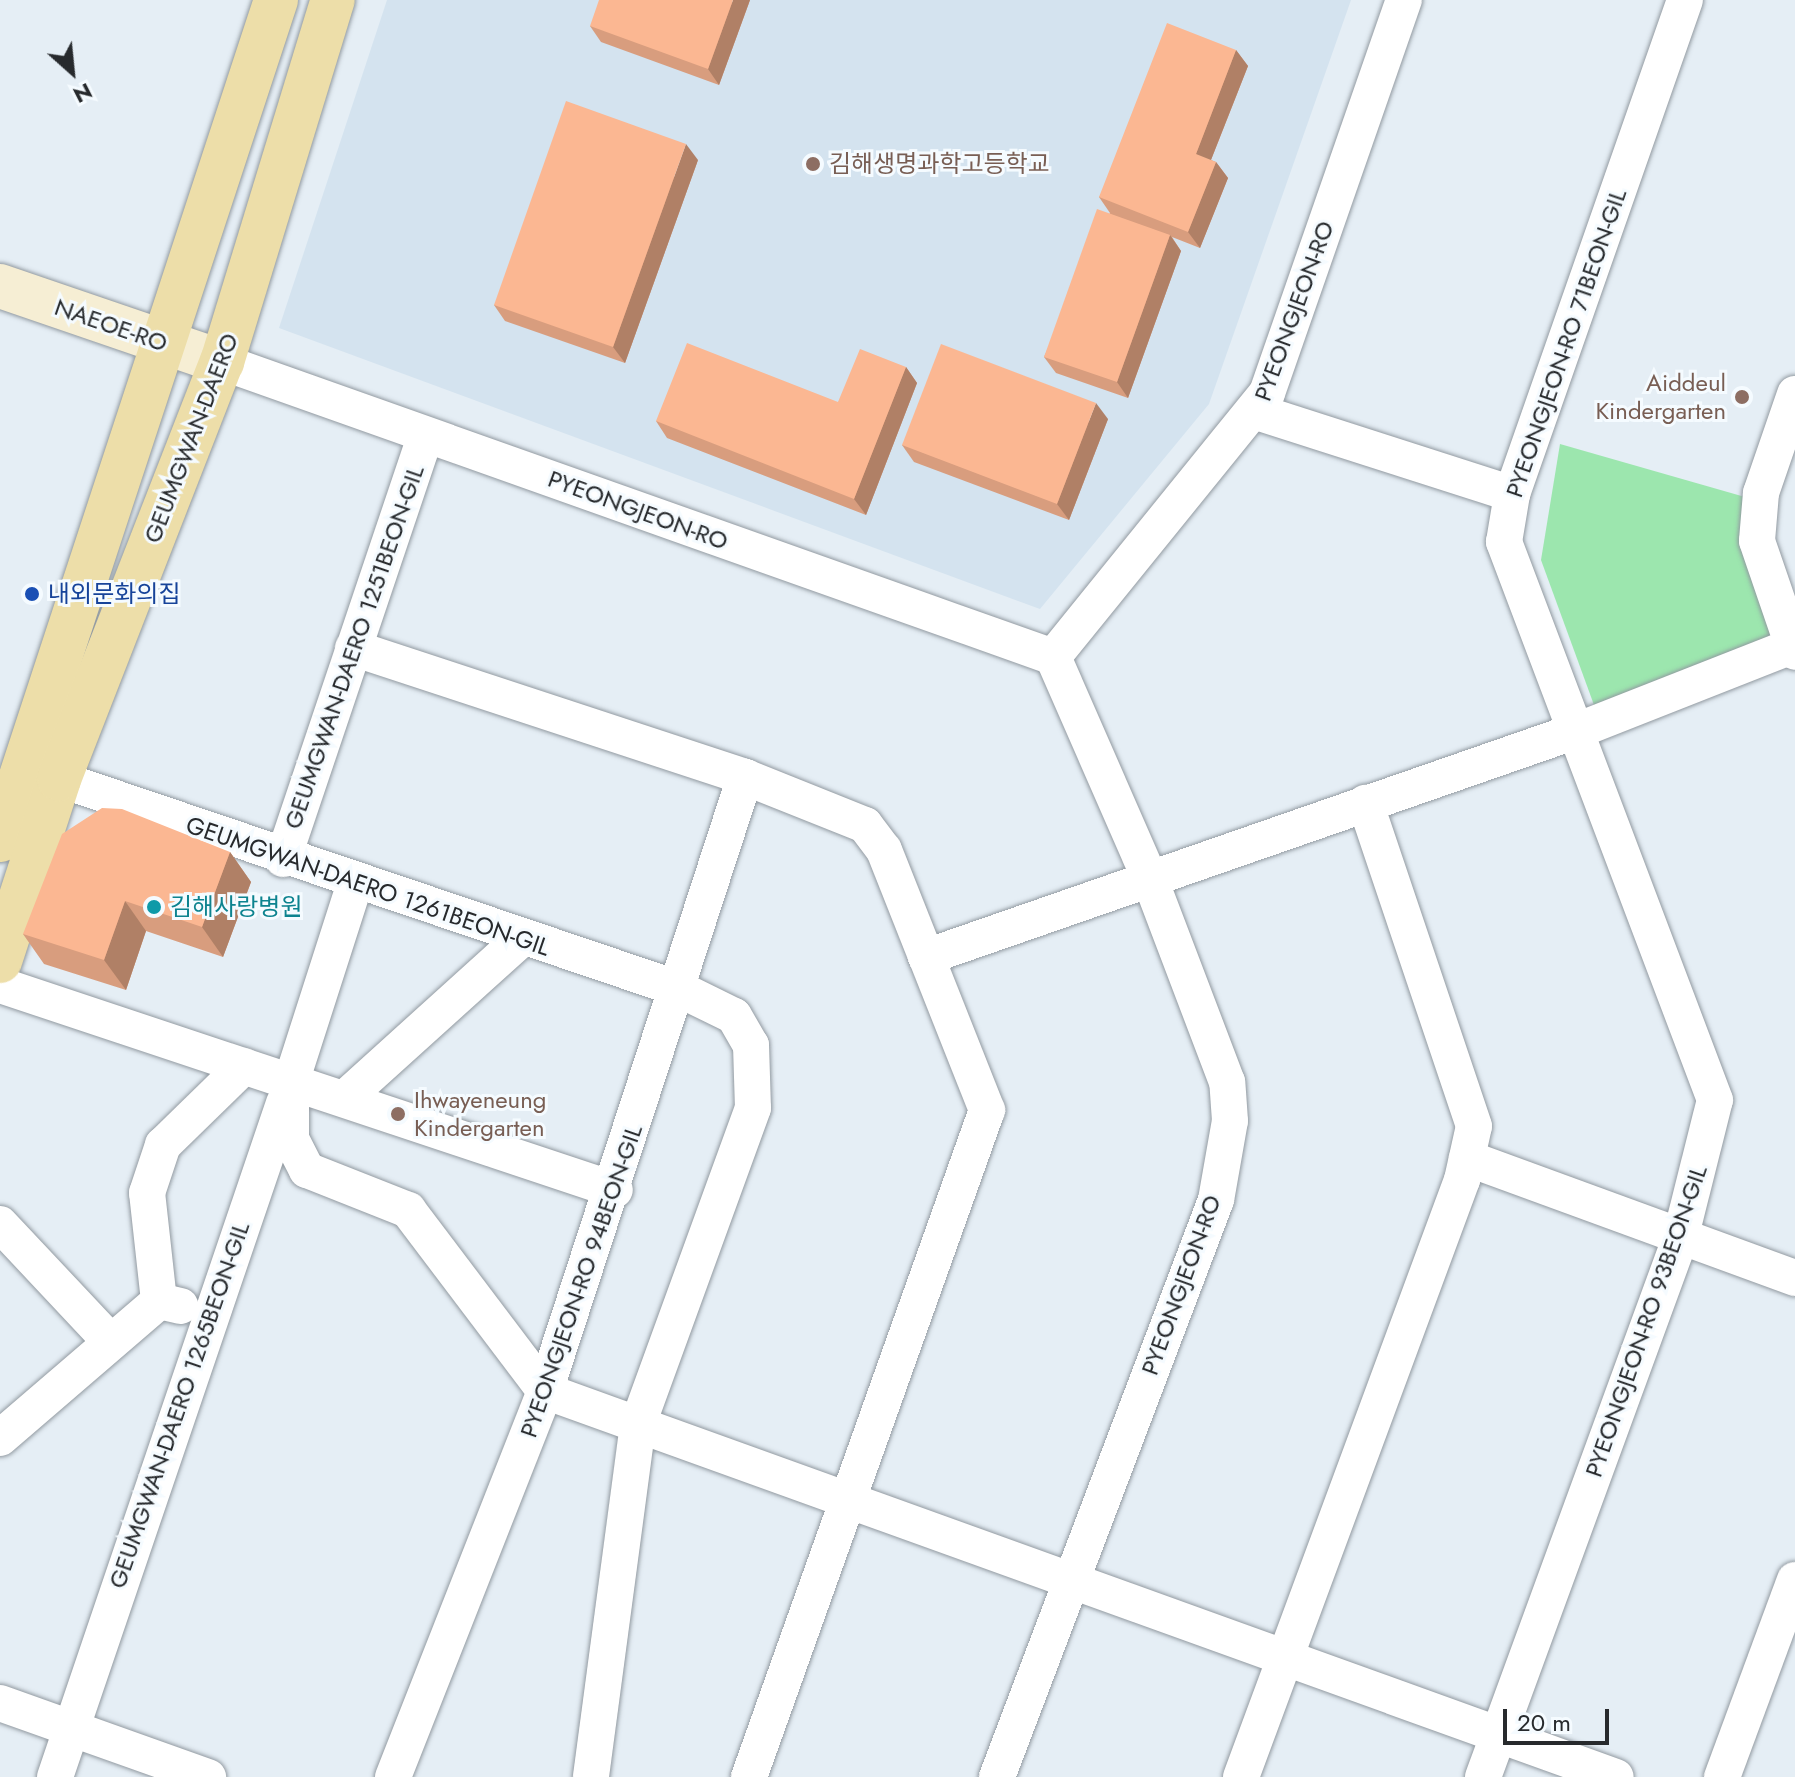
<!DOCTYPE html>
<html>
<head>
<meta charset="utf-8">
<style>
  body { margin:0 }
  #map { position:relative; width:1795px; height:1777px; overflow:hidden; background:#e5eef5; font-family:Jost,"Noto Sans KR",sans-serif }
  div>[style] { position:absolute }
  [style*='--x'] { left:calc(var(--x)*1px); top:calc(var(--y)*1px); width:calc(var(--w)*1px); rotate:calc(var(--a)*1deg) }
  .built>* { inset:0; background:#d4e3ef }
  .green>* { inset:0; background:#9ce6ae }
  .roads { filter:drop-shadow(0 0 2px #929aa1) drop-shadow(0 0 2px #929aa1) }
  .street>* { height:36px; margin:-18px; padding:0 18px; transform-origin:18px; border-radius:18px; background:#fff }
  .secondary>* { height:44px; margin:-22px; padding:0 22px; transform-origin:22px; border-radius:22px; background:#f6eed4 }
  .primary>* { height:44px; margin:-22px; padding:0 22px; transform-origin:22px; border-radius:22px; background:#eddea9 }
  .wall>* { inset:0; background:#d89d7e }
  .shaded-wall>* { inset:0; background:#b08066 }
  .building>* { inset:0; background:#fbb792 }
  .dots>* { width:22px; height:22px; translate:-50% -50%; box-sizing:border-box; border:4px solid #f5fbff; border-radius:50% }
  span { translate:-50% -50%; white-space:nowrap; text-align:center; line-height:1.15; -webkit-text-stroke:6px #f5fbff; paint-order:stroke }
  .education-label { font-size:24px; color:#785e54 }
  .left { translate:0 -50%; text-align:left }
  .right { translate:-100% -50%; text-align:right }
  .street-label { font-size:24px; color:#272a2d }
  .transit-label { font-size:24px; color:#164399 }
  .culture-label { font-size:24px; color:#0d838f }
  .north { position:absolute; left:32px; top:32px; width:80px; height:80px; -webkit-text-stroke:6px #f5fbff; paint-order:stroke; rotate:153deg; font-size:22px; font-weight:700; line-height:32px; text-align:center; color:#272a2d }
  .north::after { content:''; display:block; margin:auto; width:28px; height:36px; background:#272a2d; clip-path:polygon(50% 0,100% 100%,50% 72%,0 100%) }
  .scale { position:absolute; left:1503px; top:1709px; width:106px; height:36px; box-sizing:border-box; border:4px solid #272a2d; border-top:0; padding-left:10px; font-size:24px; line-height:28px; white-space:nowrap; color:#272a2d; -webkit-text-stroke:6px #f5fbff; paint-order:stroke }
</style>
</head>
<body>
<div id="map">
  <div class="built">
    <div style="clip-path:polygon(387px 0,1351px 0,1209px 404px,1040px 609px,279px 328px)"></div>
  </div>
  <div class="green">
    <div style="clip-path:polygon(1560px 444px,1745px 497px,1784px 639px,1594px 705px,1541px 560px)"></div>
  </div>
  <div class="roads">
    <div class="street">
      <div style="--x:222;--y:362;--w:882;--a:19.54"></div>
      <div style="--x:1053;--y:657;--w:340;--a:-51"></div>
      <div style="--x:1267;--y:393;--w:416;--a:-70.8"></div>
      <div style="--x:1795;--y:394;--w:105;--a:109"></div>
      <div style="--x:1761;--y:493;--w:48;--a:94.8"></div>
      <div style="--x:1757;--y:541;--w:117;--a:71.1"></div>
      <div style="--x:1257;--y:412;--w:268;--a:17.8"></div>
      <div style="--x:353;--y:648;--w:413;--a:18.2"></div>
      <div style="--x:745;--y:777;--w:129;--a:21.8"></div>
      <div style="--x:865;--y:825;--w:31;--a:53"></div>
      <div style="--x:884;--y:850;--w:280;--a:68.4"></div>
      <div style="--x:987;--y:1110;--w:708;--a:109.64"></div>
      <div style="--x:59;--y:779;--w:655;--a:18.71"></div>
      <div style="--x:679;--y:989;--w:61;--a:26.1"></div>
      <div style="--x:734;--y:1016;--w:34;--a:60"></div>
      <div style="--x:751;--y:1045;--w:63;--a:88.2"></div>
      <div style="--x:753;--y:1108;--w:336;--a:110"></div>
      <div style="--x:638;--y:1424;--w:356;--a:97.6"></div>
      <div style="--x:283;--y:859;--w:447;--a:-71.4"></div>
      <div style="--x:355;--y:883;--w:209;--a:107.8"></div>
      <div style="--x:291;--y:1082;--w:57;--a:90"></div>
      <div style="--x:291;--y:1139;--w:35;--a:63"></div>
      <div style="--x:307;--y:1170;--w:109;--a:21.6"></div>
      <div style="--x:408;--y:1210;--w:227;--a:52.9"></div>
      <div style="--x:545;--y:1391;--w:1138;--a:19.82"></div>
      <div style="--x:926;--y:957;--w:691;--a:-19.17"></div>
      <div style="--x:1579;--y:730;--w:232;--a:-21.5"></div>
      <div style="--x:0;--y:985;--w:648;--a:18.43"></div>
      <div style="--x:344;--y:1099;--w:240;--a:-42.1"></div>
      <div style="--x:1467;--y:1158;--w:349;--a:20.1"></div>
      <div style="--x:0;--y:1224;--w:159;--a:46.8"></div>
      <div style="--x:159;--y:1301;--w:109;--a:-96.3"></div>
      <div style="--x:147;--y:1193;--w:51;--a:-71.6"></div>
      <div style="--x:163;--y:1145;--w:113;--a:-44.3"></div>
      <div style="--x:0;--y:1438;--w:210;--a:-40.7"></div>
      <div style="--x:159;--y:1301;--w:22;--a:13"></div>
      <div style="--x:0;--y:1703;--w:221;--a:19.6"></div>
      <div style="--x:55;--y:1777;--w:712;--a:-71.23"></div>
      <div style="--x:393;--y:1777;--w:415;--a:-68.5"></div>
      <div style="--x:545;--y:1391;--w:646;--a:-71.96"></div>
      <div style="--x:997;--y:1777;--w:617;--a:-69.22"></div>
      <div style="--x:1216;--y:1200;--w:80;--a:-80"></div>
      <div style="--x:1230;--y:1121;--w:39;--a:-94"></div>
      <div style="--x:1227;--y:1082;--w:217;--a:-110.8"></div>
      <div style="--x:1150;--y:879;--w:242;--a:-113.6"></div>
      <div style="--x:1241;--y:1777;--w:637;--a:-69.69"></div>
      <div style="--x:1462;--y:1180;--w:55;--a:-77.5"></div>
      <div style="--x:1474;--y:1126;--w:341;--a:-108.6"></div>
      <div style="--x:1483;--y:1777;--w:573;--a:-69.89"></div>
      <div style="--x:1680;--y:1239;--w:143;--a:-75.9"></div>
      <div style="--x:1715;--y:1100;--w:597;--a:-110.71"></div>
      <div style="--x:1504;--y:542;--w:49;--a:-80.5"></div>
      <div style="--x:1512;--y:494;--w:523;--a:-70.7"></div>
      <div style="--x:1722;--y:1777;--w:210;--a:-69.7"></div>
    </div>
    <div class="secondary">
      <div style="--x:0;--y:286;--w:235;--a:18.9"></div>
    </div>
    <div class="primary">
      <div style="--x:0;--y:840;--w:884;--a:-71.81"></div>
      <div style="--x:0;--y:961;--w:191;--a:-72"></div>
      <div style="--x:59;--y:779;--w:448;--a:-68.7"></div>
      <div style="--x:222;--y:362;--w:379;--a:-73"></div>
    </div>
  </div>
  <div class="wall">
    <div style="clip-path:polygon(750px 0,719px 85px,601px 42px,590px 26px)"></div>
    <div style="clip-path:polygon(1236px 50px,1248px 66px,1211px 160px,1216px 162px,1228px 178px,1200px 248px,1172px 237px,1181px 251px,1128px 398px,1056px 373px,1044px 357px,1110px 213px,1099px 197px)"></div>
    <div style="clip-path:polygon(698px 160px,625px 363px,505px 321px,494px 305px)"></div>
    <div style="clip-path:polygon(906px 367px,917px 383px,866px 515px,667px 438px,656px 421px,838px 402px)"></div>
    <div style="clip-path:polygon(1108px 419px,1069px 520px,914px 462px,902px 445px)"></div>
    <div style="clip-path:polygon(230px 852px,251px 882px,223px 957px,146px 931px,126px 990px,44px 964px,23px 934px)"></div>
  </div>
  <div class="shaded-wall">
    <div style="clip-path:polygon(733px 0,750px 0,719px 85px,708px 69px)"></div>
    <div style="clip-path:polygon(1236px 50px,1248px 66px,1207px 170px,1196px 154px)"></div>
    <div style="clip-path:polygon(686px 144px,698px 160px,625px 363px,613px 347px)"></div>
    <div style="clip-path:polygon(1216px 162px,1228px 178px,1200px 248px,1188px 232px)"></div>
    <div style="clip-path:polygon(1170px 235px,1181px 251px,1128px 398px,1117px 382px)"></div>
    <div style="clip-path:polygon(906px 367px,917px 383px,866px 515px,854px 499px)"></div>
    <div style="clip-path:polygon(1096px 403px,1108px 419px,1069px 520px,1057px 504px)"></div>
    <div style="clip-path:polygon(230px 852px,251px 882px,223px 957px,202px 927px)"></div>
    <div style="clip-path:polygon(125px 901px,146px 931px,126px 990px,104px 960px)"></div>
  </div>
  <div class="building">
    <div style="clip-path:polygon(599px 0,733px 0,708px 69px,590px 26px)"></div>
    <div style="clip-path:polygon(1167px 23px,1236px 50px,1196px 154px,1216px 162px,1188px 232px,1099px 197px)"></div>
    <div style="clip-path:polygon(566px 101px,686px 144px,613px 347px,494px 305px)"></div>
    <div style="clip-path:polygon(1097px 209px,1170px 235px,1117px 382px,1044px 357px)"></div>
    <div style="clip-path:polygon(687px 343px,838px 402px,860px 349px,906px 367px,854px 499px,656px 421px)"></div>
    <div style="clip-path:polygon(941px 344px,1096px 403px,1057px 504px,902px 445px)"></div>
    <div style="clip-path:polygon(102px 808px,122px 809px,230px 852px,202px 927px,125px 901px,104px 960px,23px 934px,62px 834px)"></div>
  </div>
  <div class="dots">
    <div style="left:813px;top:164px;background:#8d6e63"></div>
    <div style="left:1742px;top:397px;background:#8d6e63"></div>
    <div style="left:32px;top:594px;background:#1a4fb4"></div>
    <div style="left:154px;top:907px;background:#0f9aa8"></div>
    <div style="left:398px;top:1114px;background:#8d6e63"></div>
  </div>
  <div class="education-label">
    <span class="left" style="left:829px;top:164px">김해생명과학고등학교</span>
    <span class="right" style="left:1726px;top:397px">Aiddeul<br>Kindergarten</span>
    <span class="left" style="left:414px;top:1114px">Ihwayeneung<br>Kindergarten</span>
  </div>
  <div class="street-label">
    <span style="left:1294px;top:311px;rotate:-70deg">PYEONGJEON-RO</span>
    <span style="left:111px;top:325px;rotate:19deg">NAEOE-RO</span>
    <span style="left:1566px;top:343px;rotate:-71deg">PYEONGJEON-RO 71BEON-GIL</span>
    <span style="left:191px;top:438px;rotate:-69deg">GEUMGWAN-DAERO</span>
    <span style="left:638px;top:510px;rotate:20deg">PYEONGJEON-RO</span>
    <span style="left:354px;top:647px;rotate:-71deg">GEUMGWAN-DAERO 1251BEON-GIL</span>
    <span style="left:368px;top:886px;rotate:19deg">GEUMGWAN-DAERO 1261BEON-GIL</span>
    <span style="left:581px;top:1281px;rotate:-71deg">PYEONGJEON-RO 94BEON-GIL</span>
    <span style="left:1181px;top:1285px;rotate:-70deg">PYEONGJEON-RO</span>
    <span style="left:1646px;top:1321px;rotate:-71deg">PYEONGJEON-RO 93BEON-GIL</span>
    <span style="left:179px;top:1405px;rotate:-71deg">GEUMGWAN-DAERO 1265BEON-GIL</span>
  </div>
  <div class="transit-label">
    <span class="left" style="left:48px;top:594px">내외문화의집</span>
  </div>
  <div class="culture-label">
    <span class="left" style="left:170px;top:907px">김해사랑병원</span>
  </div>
  <div class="north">N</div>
  <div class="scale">20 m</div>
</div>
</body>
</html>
